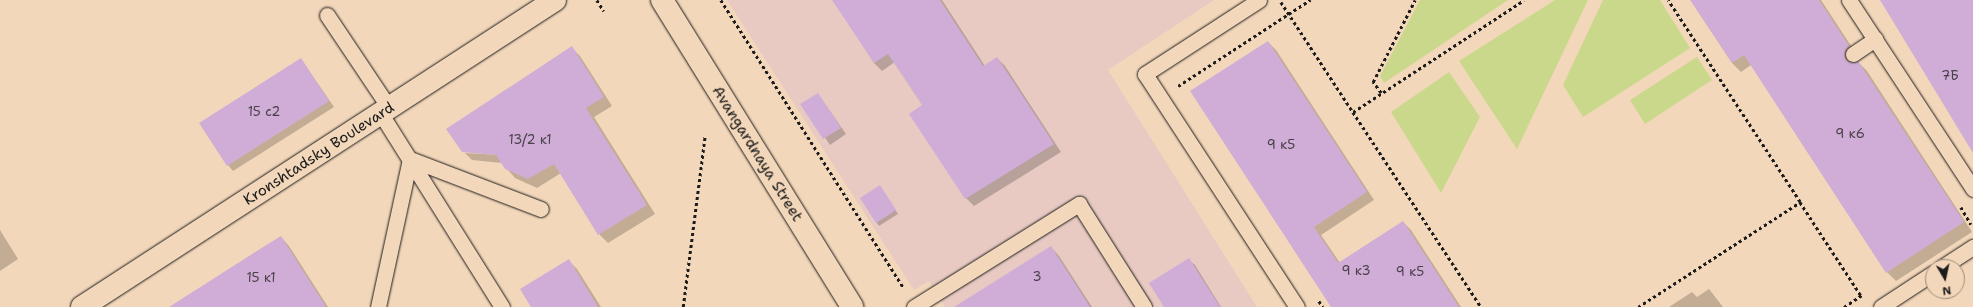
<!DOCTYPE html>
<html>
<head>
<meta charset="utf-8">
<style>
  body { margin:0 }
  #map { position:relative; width:1973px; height:307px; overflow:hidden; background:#f3d7ba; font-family:"Shantell Sans",sans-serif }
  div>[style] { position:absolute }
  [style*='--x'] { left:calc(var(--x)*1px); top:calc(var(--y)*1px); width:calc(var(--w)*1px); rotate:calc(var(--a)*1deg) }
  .built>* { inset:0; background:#e8cac2 }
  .green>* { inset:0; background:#cad88c }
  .shadow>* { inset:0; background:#0003 }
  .building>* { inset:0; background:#d0add6 }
  .path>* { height:2.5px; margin-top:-1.25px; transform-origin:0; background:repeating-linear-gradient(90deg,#1c1c1c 0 3px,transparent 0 6px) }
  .roads { filter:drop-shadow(0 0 1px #1c1c1c) drop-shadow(0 0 1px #1c1c1c) }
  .service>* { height:15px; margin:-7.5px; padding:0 7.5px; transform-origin:7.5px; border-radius:7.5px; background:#f3d7ba }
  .secondary>* { height:22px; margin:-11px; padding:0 11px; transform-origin:11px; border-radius:11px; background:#f3d7ba }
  span { translate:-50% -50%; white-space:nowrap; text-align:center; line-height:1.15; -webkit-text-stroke:3px #f3d7ba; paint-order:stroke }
  .number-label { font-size:13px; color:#49404a }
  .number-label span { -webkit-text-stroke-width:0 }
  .street-label { font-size:15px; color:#1c1c1c }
  .north { position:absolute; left:1925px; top:259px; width:40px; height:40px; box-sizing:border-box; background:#f3d7ba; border:1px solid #9d8c7b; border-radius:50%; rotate:171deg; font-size:11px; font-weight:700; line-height:16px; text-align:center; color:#1c1c1c }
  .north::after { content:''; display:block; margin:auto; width:14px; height:18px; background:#1c1c1c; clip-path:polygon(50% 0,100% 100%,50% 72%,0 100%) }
</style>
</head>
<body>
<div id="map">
  <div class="built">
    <div style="clip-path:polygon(727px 0,1214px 0,1108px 70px,1257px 307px,945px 307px,929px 281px,914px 290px)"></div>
  </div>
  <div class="green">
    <div style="clip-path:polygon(1420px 0,1508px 0,1384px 83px,1380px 76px)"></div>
    <div style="clip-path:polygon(1555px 0,1588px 0,1517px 149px,1459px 61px)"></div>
    <div style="clip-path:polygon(1603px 0,1660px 0,1690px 48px,1583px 117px,1563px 85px)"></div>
    <div style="clip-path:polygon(1697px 57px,1712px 80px,1645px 124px,1630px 100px)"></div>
    <div style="clip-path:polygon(1449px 72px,1480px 117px,1441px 193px,1391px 112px)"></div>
  </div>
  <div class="shadow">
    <div style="clip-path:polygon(834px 0,942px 0,985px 66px,997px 58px,1005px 66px,1061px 152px,974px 206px,966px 198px,923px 106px,895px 62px,882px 71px,874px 63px)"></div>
    <div style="clip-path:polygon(1691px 0,1821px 0,1857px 55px,1853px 63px,1858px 62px,1867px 71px,1972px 232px,1896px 281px,1887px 272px,1751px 65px,1741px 72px,1732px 63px)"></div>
    <div style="clip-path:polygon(1268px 42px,1276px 50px,1374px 200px,1321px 235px,1340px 263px,1403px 222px,1411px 230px,1461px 307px,1333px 307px)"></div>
    <div style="clip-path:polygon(571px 47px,580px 56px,612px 106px,594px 117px,655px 214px,608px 243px,599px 234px,561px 173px,537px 188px,515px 178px,502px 163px,472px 160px,465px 153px,501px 155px,463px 151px)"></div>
    <div style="clip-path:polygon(301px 59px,334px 107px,233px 171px,228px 165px)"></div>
    <div style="clip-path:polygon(818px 94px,846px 134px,830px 145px,802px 104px)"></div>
    <div style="clip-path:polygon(880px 186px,898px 214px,879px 226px,861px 199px)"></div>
    <div style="clip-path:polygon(0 230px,18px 259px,0 271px)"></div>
    <div style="clip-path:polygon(281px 237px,289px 246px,328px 307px,171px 307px)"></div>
    <div style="clip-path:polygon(1051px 247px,1059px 256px,1092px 307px,956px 307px)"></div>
    <div style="clip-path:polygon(568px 260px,577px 269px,601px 307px,532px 307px)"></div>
    <div style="clip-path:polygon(1189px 260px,1195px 265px,1221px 307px,1166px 307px)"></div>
    <div style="clip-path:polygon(1709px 289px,1723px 307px,1669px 307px,1692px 292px,1697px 297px)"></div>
  </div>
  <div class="building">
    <div style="clip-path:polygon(832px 0,940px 0,983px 66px,997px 57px,1054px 144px,965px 199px,909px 114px,922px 105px,888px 54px,874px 63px)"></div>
    <div style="clip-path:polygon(1690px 0,1819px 0,1849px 46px,1845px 50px,1845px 59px,1849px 62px,1858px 61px,1964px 222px,1886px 273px,1744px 55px,1732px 63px)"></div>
    <div style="clip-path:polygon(1880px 0,1973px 0,1973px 153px)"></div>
    <div style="clip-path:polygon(1268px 41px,1367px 192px,1314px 227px,1338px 263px,1403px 221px,1459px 307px,1331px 307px,1190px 91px)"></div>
    <div style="clip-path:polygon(572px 46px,604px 97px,586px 108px,647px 205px,598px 235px,554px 164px,528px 179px,505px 169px,496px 155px,462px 152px,446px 129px)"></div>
    <div style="clip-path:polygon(301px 58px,329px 101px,227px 166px,199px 123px)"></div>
    <div style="clip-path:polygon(818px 93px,841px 128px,823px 139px,800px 104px)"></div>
    <div style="clip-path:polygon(880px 185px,896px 210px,876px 223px,860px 198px)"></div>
    <div style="clip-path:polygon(281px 236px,326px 307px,169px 307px,260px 249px)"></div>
    <div style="clip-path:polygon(1051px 246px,1090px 307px,954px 307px)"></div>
    <div style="clip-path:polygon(1189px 258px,1220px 307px,1164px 307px,1149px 283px)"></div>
    <div style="clip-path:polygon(569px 259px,598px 307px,531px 307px,520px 289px)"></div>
  </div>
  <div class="path">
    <div style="--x:597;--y:0;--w:13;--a:58"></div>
    <div style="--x:721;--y:0;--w:341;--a:57.6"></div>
    <div style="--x:1281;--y:2;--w:131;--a:56.8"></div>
    <div style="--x:1353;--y:112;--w:204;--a:-33.2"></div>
    <div style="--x:1178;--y:86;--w:158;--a:-33.1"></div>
    <div style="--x:1381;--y:93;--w:14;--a:-126"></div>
    <div style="--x:1373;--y:82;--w:92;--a:-62.9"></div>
    <div style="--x:1353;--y:112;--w:233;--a:56.7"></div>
    <div style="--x:1800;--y:202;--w:113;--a:56.9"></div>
    <div style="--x:1961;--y:207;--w:20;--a:60"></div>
    <div style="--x:1319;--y:301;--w:7;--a:56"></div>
    <div style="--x:683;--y:307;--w:173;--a:-82.7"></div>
    <div style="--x:1638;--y:307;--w:193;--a:-32.9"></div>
    <div style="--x:1800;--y:202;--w:241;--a:-123.2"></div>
    <div style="--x:1844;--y:307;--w:22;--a:-34"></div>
  </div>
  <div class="roads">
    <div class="service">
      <div style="--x:1259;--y:0;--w:136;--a:147"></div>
      <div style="--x:1145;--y:74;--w:278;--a:56.9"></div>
      <div style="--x:1849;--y:0;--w:226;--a:56.7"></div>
      <div style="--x:327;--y:15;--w:113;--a:56.2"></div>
      <div style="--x:1853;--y:54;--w:27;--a:-34"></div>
      <div style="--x:381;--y:114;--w:228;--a:57.9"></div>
      <div style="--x:1942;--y:267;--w:37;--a:-33"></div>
      <div style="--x:378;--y:307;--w:151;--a:-77.8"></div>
      <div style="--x:410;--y:159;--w:140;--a:20.9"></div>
      <div style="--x:914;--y:307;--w:195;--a:-32"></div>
      <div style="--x:1079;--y:204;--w:122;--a:57.7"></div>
      <div style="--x:1881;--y:307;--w:62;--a:-33.2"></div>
    </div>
    <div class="secondary">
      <div style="--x:662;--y:0;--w:361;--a:58.2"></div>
      <div style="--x:82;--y:307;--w:564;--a:-32.99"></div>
    </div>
  </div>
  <div class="number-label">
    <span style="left:1950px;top:76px">7Б</span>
    <span style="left:264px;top:112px">15 с2</span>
    <span style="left:1850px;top:134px">9 к6</span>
    <span style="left:530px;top:140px">13/2 к1</span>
    <span style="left:1281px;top:145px">9 к5</span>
    <span style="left:1356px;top:271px">9 к3</span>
    <span style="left:1410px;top:272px">9 к5</span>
    <span style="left:1037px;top:277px">3</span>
    <span style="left:261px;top:278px">15 к1</span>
  </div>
  <div class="street-label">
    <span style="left:319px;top:154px;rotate:-33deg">Kronshtadsky Boulevard</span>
    <span style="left:757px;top:154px;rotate:58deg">Avangardnaya Street</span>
  </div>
  <div class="north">N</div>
</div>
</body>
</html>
